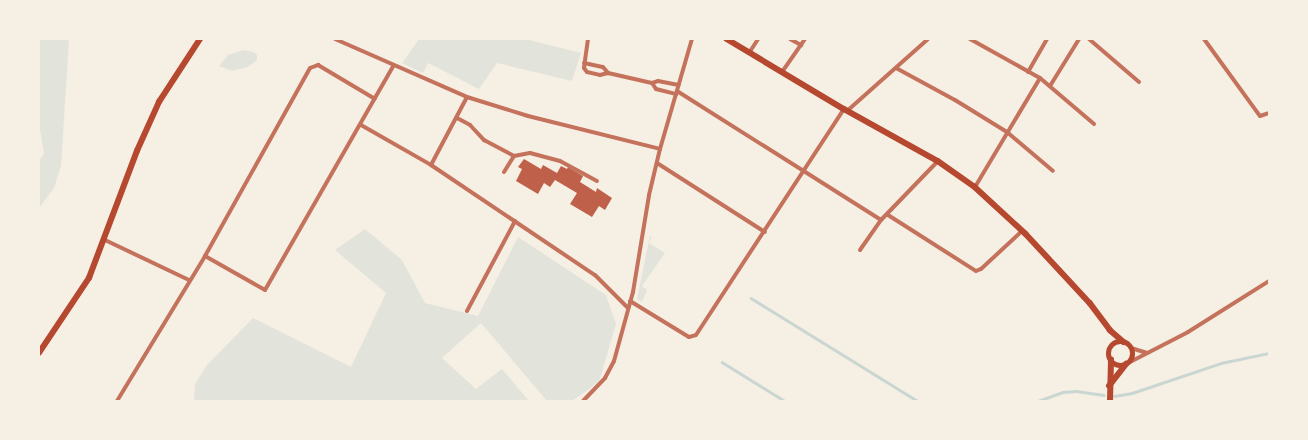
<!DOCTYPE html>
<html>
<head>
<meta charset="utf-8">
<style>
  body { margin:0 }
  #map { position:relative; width:1308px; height:440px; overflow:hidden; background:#f6efe4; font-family:"PT Sans",sans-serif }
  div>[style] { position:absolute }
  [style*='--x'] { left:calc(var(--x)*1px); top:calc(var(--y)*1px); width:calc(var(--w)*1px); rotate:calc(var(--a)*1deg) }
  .green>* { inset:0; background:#e2e4dc }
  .stream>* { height:2.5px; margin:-1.25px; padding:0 1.25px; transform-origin:1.25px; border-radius:1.25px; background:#c9d6d2 }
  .building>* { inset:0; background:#bf614a }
  .minor>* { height:4px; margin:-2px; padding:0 2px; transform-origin:2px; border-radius:2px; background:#c5725c }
  .secondary>* { height:5.5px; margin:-2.75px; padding:0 2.75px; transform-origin:2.75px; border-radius:2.75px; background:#b5482f }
  .secondary>.ring { margin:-2.75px; padding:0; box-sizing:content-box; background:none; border:5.5px solid #b5482f; border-radius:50% }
  span { translate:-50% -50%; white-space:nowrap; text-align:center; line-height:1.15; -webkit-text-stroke:4px #f6efe4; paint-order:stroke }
  .frame { position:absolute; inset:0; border:40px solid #f6efe4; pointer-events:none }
</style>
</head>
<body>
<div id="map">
  <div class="green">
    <div style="clip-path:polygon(39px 39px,69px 39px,61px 166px,54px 188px,39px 208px,39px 161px,44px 154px,39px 124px)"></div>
    <div style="clip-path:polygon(419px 39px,525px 39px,581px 53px,572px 81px,497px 63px,479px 89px,428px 63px,423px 73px,402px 63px)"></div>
    <div style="clip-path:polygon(243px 50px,253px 52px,257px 55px,257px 60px,248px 67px,232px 71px,219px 66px,228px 55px)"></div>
    <div style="clip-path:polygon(365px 229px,402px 260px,425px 303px,478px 316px,518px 237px,606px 295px,616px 324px,599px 382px,572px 401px,547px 401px,481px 323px,442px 358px,476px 389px,502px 369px,529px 401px,194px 401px,195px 384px,207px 365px,253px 318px,351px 367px,386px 293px,335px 250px)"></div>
    <div style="clip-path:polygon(650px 236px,652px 237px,649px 243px,665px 253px,642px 286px,647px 290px,642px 302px,637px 299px)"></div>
  </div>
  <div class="stream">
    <div style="--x:751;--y:298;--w:196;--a:31.7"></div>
    <div style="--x:722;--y:362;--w:74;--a:31.8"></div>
    <div style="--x:1114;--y:396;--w:18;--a:-9"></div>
    <div style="--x:1132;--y:393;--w:94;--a:-18.6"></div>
    <div style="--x:1221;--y:363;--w:49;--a:-11.8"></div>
    <div style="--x:1038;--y:401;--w:27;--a:-20"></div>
    <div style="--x:1063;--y:392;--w:13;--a:-4"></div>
    <div style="--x:1076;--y:391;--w:28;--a:8"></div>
  </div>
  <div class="building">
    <div style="clip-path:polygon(524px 159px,541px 169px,543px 165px,557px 173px,561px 166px,567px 169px,568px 167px,583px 176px,580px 182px,596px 192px,597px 188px,612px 198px,605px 210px,599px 206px,592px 217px,570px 204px,577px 193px,555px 180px,550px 187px,544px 183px,538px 194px,516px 181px,522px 169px,518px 167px)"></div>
  </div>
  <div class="minor">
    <div style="--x:335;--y:39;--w:144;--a:23.7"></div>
    <div style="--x:467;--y:97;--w:77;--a:117.9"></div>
    <div style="--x:431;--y:165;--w:197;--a:33.9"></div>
    <div style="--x:595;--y:275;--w:47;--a:45"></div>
    <div style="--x:588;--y:39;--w:29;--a:98"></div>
    <div style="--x:584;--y:68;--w:5;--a:53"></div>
    <div style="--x:587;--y:72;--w:13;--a:13"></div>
    <div style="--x:600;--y:75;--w:8;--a:-14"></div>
    <div style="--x:608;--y:73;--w:45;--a:12.8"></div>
    <div style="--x:790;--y:39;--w:13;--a:29"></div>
    <div style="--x:970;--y:39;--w:80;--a:29.1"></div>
    <div style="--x:1040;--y:78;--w:71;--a:40.4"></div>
    <div style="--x:1089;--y:39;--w:66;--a:40.7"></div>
    <div style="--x:1204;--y:39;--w:95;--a:54"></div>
    <div style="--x:1260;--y:116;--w:9;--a:-18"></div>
    <div style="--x:749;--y:53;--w:17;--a:-57"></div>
    <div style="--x:584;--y:63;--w:19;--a:12"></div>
    <div style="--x:603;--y:67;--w:8;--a:50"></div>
    <div style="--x:896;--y:68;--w:67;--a:28.5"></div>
    <div style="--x:955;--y:100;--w:61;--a:31.6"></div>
    <div style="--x:1007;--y:132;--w:60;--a:40.3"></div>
    <div style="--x:782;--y:72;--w:40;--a:-55.1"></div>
    <div style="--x:1028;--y:72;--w:38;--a:-60"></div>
    <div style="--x:652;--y:83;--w:7;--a:56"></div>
    <div style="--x:656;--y:89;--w:21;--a:14"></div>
    <div style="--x:652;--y:83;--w:6;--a:-18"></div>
    <div style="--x:658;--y:81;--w:21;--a:11"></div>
    <div style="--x:1050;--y:86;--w:55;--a:-58.3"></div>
    <div style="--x:677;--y:91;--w:241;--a:32.3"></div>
    <div style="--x:467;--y:97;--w:64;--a:17.3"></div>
    <div style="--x:528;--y:116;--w:136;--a:14"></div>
    <div style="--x:847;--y:111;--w:108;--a:-41.6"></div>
    <div style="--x:457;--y:118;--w:15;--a:28"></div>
    <div style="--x:470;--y:125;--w:21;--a:47"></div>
    <div style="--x:484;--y:140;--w:34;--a:28"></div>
    <div style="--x:361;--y:125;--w:81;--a:29.7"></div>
    <div style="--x:657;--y:163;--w:128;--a:32.6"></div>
    <div style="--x:504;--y:172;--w:19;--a:-58"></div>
    <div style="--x:514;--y:156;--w:16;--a:-11"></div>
    <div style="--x:530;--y:153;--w:31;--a:15"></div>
    <div style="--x:560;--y:161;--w:42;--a:28.4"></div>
    <div style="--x:975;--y:187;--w:127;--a:-59.2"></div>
    <div style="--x:888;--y:215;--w:104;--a:32.5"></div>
    <div style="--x:976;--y:271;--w:5;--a:-22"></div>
    <div style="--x:981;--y:269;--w:56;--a:-42.8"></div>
    <div style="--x:105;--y:240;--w:93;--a:25.5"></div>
    <div style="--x:860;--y:250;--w:37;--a:-55"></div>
    <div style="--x:881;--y:220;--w:82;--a:-46"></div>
    <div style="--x:205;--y:256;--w:69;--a:29.5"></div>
    <div style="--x:265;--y:290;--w:259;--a:-60.2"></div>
    <div style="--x:630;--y:301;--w:69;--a:31.4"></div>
    <div style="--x:689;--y:337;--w:7;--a:-16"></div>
    <div style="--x:696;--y:335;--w:270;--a:-56.8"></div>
    <div style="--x:467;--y:311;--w:102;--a:-61.9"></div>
    <div style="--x:1131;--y:348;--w:17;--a:17"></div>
    <div style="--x:1130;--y:362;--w:65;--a:-27.3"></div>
    <div style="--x:1188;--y:332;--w:96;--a:-32.2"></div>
    <div style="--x:117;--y:401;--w:170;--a:-58.7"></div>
    <div style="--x:205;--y:256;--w:215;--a:-60.8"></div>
    <div style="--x:310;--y:68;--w:9;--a:-21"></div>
    <div style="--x:318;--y:65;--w:66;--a:30.8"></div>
    <div style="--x:583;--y:401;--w:32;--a:-46"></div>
    <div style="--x:605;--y:378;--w:19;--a:-62"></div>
    <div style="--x:614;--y:361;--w:72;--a:-74.6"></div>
    <div style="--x:633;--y:292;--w:98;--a:-80.6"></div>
    <div style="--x:649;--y:195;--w:47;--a:-76.6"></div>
    <div style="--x:660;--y:149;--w:115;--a:-73.8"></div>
  </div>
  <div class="secondary">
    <div style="--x:727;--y:39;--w:136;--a:30.9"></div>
    <div style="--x:844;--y:109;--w:107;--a:29"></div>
    <div style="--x:938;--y:161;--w:45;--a:35.1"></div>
    <div style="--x:975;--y:187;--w:69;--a:42.7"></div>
    <div style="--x:1026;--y:234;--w:94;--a:47.2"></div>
    <div style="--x:1090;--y:303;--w:34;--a:53"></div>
    <div style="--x:1110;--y:330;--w:18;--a:41"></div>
    <div class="ring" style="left:1109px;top:342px;width:18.5px;height:18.5px"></div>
    <div style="--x:39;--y:353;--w:90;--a:-56.3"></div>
    <div style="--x:89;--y:278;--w:136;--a:-69.3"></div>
    <div style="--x:137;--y:151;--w:54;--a:-65.8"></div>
    <div style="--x:159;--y:102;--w:75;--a:-56.9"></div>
    <div style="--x:1109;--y:386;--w:28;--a:-52"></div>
    <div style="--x:1110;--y:401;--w:41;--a:-88.6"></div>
  </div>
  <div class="frame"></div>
</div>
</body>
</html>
